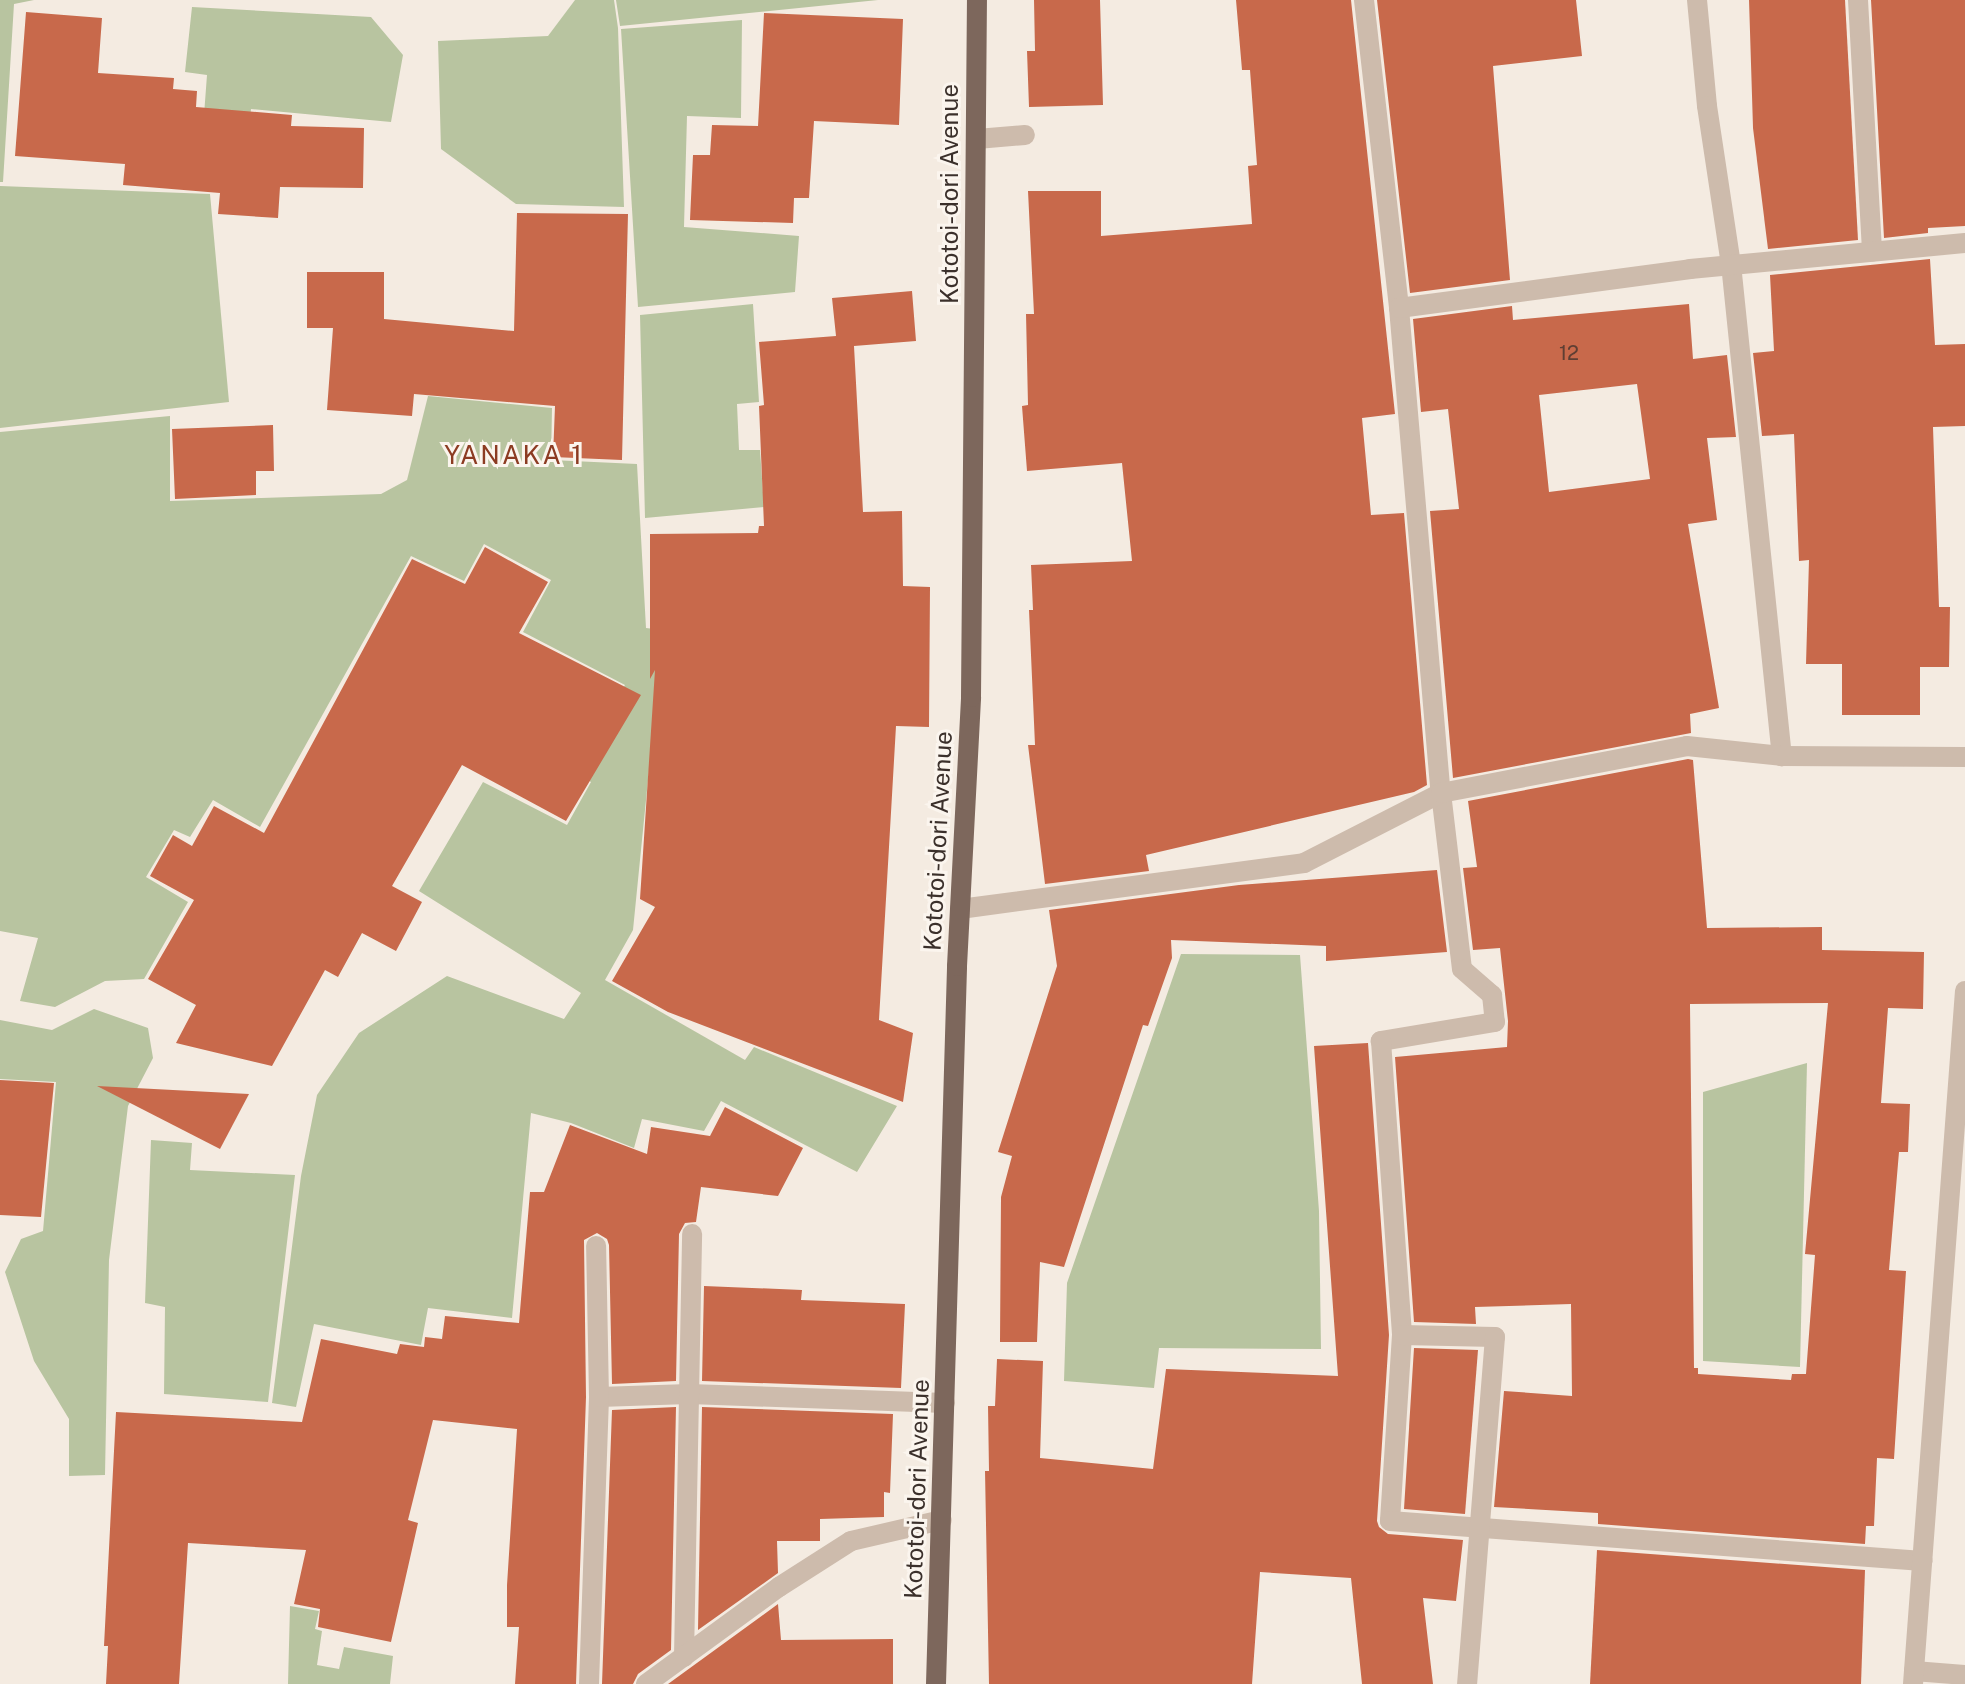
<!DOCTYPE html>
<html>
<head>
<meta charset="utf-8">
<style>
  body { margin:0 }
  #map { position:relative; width:1965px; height:1684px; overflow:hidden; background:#f4ebe1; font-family:"Public Sans",sans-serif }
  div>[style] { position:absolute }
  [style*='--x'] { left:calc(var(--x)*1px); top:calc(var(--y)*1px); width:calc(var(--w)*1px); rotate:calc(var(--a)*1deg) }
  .green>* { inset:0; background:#b8c4a0 }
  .building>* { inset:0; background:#c8694b }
  .minor>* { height:20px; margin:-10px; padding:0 10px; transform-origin:10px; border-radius:10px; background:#cdbbac }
  .major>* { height:20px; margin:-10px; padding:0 10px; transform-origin:10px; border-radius:10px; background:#7d675c }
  span { translate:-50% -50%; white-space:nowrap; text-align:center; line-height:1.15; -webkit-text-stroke:6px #fbf5ee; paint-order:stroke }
  .number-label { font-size:20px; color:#5e3e33 }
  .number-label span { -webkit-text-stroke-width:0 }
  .street-label { font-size:24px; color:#3b302b }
  .neighbourhood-label { font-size:26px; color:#8c3b22; letter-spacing:2px }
</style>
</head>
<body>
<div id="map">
  <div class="green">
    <div style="clip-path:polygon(0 0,34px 0,14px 4px,3px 182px,0 182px)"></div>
    <div style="clip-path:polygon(575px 0,614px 0,618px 28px,624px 207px,516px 204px,441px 149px,438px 41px,548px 36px)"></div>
    <div style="clip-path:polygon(616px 0,878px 0,620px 26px)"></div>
    <div style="clip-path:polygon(192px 7px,371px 17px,403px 55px,391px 122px,251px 109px,244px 188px,201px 155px,207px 75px,185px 72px)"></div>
    <div style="clip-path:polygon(742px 20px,741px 118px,687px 116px,684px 227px,799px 236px,795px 292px,638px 307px,621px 29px)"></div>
    <div style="clip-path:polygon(0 186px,210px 194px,229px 402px,0 428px)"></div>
    <div style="clip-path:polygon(753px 304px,759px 402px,737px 404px,739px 450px,760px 450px,764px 507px,645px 518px,640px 315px)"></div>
    <div style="clip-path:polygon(428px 396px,552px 408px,551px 460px,637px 464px,646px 628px,663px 630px,633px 930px,605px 980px,745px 1060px,754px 1047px,897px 1106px,857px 1172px,721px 1101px,704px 1131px,642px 1119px,634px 1148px,571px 1123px,531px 1113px,512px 1318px,428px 1308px,421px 1345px,314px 1324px,296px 1407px,272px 1403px,301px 1176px,317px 1095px,359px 1033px,447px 976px,564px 1019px,581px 993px,419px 891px,483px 782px,567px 825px,591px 782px,574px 771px,625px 685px,523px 632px,551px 580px,484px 544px,464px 581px,411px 556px,260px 827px,213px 800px,190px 837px,174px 830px,146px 877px,188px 902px,144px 979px,105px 981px,55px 1007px,20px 1001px,38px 938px,0 931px,0 432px,170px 416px,170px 501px,381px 494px,407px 480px)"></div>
    <div style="clip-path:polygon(1181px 954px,1300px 955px,1319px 1211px,1321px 1349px,1159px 1348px,1154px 1388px,1064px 1381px,1067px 1283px)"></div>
    <div style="clip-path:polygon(94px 1009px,148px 1028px,153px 1058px,128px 1106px,109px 1260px,105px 1475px,69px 1476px,69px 1419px,34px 1361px,5px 1272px,21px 1239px,43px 1231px,56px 1082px,0 1079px,0 1020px,52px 1030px)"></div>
    <div style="clip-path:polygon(1807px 1063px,1800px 1367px,1703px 1361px,1703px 1092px)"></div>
    <div style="clip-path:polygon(151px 1140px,192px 1143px,190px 1170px,295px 1175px,268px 1402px,164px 1394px,165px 1307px,145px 1303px)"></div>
    <div style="clip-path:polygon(290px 1606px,319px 1611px,315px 1629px,322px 1631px,317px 1665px,339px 1669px,344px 1647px,393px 1656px,390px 1684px,288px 1684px)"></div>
  </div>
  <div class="building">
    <div style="clip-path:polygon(1034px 0,1100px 0,1103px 105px,1029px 107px,1027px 51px,1035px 51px)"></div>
    <div style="clip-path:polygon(1236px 0,1351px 0,1395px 414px,1362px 418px,1371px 515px,1404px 513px,1427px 785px,1414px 792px,1146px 855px,1149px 871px,1045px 884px,1028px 745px,1035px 745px,1029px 610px,1033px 610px,1031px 565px,1132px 561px,1122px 463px,1027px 471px,1022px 406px,1028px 405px,1026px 314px,1034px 314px,1028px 191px,1101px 191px,1101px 236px,1252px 224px,1248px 166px,1257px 165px,1250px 70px,1242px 70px)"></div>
    <div style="clip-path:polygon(1377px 0,1576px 0,1582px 56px,1493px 66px,1510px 280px,1410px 293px)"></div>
    <div style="clip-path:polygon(1749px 0,1845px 0,1858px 240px,1768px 249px,1753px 128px)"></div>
    <div style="clip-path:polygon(1871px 0,1965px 0,1965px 226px,1928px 228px,1928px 233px,1884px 238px)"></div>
    <div style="clip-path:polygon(26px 12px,102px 18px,98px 73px,174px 78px,173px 89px,197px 91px,196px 107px,292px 115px,291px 126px,364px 128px,363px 188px,280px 187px,278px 218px,218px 214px,220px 193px,123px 185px,125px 164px,15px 156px)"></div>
    <div style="clip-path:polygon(764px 13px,903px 19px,899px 125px,814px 121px,809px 198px,794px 198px,793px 223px,690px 220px,693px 155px,710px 155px,712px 125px,758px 126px)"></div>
    <div style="clip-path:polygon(517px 213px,628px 214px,622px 460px,553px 457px,555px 406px,414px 394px,412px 416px,327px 410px,333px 328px,307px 328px,307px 272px,384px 272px,384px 319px,514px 331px)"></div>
    <div style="clip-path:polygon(1930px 259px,1935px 345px,1965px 344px,1965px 426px,1933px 427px,1939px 607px,1950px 607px,1949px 667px,1920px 667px,1920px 715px,1842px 715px,1842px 664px,1806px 664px,1809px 560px,1799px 561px,1794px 434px,1762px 436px,1753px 353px,1774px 351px,1770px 275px)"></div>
    <div style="clip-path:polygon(912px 291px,916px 341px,854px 346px,863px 512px,902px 511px,903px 586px,930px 587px,929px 727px,896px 726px,879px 1020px,913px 1033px,903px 1102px,668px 1012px,612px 981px,655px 907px,640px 899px,655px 670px,650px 679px,650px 534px,758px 533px,759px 526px,764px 526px,759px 406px,764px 405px,759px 342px,836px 336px,832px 298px)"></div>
    <div style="clip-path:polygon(evenodd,1689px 304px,1693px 359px,1727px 355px,1736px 437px,1707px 438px,1717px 520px,1688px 524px,1719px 708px,1690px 714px,1691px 733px,1453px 778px,1430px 511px,1459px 509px,1448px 409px,1421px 412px,1413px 319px,1512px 306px,1513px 320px,1689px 304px,1637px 384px,1650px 479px,1549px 492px,1539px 395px,1637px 384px)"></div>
    <div style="clip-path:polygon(273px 425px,274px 471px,256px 471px,256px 495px,175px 499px,172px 429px)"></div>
    <div style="clip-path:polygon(485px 547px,548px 582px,519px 633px,641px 695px,566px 821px,462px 765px,392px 886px,422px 902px,396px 951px,362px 933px,338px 977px,325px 970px,272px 1066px,176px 1043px,196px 1005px,148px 979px,194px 900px,150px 876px,173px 835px,192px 846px,214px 806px,264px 833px,412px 559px,465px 584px)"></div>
    <div style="clip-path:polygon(evenodd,1688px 759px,1693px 760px,1707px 928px,1822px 927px,1822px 950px,1924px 952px,1923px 1009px,1888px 1008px,1881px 1103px,1910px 1104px,1908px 1152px,1899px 1152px,1889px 1270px,1906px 1271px,1894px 1459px,1877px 1458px,1874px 1526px,1866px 1526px,1865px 1544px,1598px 1524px,1598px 1513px,1494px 1507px,1504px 1391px,1572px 1396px,1571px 1304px,1475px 1307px,1476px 1324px,1414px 1322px,1395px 1057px,1507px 1047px,1508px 1021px,1500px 948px,1473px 950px,1463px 868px,1477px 867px,1468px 801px,1688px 759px,1828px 1003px,1805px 1254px,1815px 1255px,1806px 1374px,1792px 1374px,1791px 1380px,1698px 1374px,1698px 1368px,1694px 1368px,1690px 1004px,1828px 1003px)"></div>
    <div style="clip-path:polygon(1437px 870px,1447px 952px,1326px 961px,1326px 946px,1171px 940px,1172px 958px,1148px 1026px,1143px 1025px,1064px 1267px,1040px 1262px,1037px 1342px,1000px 1342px,1001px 1197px,1012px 1156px,998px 1152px,1057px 966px,1049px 910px,1239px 885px)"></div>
    <div style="clip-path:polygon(1368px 1043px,1389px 1335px,1377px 1521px,1379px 1527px,1388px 1534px,1463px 1540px,1456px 1601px,1423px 1598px,1433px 1684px,1362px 1684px,1351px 1578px,1260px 1572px,1252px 1684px,989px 1684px,985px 1471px,989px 1471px,988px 1406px,995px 1406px,997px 1359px,1043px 1361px,1040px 1458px,1153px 1469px,1166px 1369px,1338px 1376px,1314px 1046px)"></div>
    <div style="clip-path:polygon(0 1080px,54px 1083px,41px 1217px,0 1215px)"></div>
    <div style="clip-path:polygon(97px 1086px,249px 1094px,220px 1149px)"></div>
    <div style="clip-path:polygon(725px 1107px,803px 1148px,778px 1196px,701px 1187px,696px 1222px,685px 1223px,679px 1234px,676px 1381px,612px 1384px,609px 1245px,607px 1239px,597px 1233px,584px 1240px,586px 1397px,576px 1684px,515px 1684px,519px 1627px,507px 1627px,507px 1585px,517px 1429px,433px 1420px,408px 1520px,418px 1523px,391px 1642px,318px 1627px,320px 1609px,294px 1604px,306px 1550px,188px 1543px,179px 1684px,106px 1684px,108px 1646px,104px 1646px,116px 1412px,302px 1422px,321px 1339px,397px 1354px,400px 1344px,424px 1347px,425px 1337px,442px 1339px,445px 1316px,519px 1323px,530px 1192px,544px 1192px,570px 1125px,647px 1154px,651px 1127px,710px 1136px)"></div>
    <div style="clip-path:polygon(704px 1286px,802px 1290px,801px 1300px,905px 1304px,901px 1388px,702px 1381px)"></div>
    <div style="clip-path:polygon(1414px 1348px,1478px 1350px,1465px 1514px,1404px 1509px)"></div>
    <div style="clip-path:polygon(676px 1407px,671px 1650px,638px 1674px,633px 1684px,602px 1684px,612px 1410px)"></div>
    <div style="clip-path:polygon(702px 1407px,893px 1414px,890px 1493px,884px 1492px,884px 1517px,820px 1519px,820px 1541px,777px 1541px,778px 1573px,698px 1630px)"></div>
    <div style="clip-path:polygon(1597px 1550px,1865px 1570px,1861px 1684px,1590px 1684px)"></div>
    <div style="clip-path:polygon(778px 1604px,781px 1640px,893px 1639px,893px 1684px,668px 1684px)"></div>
  </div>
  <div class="minor">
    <div style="--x:1364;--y:0;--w:310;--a:83.5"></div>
    <div style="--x:1399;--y:308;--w:487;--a:85.1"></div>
    <div style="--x:1441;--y:793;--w:177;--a:83.2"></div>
    <div style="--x:1462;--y:969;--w:40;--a:41"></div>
    <div style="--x:1492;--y:995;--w:27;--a:84"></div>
    <div style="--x:1495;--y:1022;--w:116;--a:170.5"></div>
    <div style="--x:1381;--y:1041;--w:295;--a:85.9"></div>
    <div style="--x:1402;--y:1335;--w:186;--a:93.7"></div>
    <div style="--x:1390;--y:1521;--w:534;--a:4.3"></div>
    <div style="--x:1697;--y:0;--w:106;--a:84.6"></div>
    <div style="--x:1707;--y:106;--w:160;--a:81.4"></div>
    <div style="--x:1731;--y:264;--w:495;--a:84.1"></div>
    <div style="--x:1858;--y:0;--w:252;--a:86.8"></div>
    <div style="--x:977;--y:139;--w:48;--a:-4.8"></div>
    <div style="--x:1399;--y:308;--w:294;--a:-7.6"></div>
    <div style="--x:1690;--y:269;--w:276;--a:-5.4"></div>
    <div style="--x:960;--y:909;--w:347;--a:-7.6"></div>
    <div style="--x:1304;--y:863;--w:154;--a:-27.1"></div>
    <div style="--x:1441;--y:793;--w:250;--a:-10.8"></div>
    <div style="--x:1687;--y:746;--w:96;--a:6"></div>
    <div style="--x:1782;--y:756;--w:183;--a:0.3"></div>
    <div style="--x:1402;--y:1335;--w:93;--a:1.2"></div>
    <div style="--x:1495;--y:1337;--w:348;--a:94.6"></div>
    <div style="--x:599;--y:1397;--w:90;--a:-1.9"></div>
    <div style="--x:689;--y:1394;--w:256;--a:2"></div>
    <div style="--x:684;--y:1657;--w:423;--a:-88.9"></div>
    <div style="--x:1914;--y:1671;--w:51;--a:4.5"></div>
    <div style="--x:589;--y:1684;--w:287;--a:-88"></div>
    <div style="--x:599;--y:1397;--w:151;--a:-91.1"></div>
    <div style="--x:646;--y:1684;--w:165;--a:-36.1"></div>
    <div style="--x:779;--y:1587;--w:85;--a:-32.6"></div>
    <div style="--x:851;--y:1541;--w:93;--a:-13"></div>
    <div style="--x:1913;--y:1684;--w:695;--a:-85.71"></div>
  </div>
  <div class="major">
    <div style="--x:936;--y:1684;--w:718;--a:-88.32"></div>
    <div style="--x:957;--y:966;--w:269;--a:-87"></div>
    <div style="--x:971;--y:697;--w:697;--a:-89.51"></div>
  </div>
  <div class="number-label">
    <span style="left:1569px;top:353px">12</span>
  </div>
  <div class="street-label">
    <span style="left:950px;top:194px;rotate:-90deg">Kototoi-dori Avenue</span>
    <span style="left:938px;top:841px;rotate:-87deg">Kototoi-dori Avenue</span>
    <span style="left:917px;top:1489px;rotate:-88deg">Kototoi-dori Avenue</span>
  </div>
  <div class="neighbourhood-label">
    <span style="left:514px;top:455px">YANAKA 1</span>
  </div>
</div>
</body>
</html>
